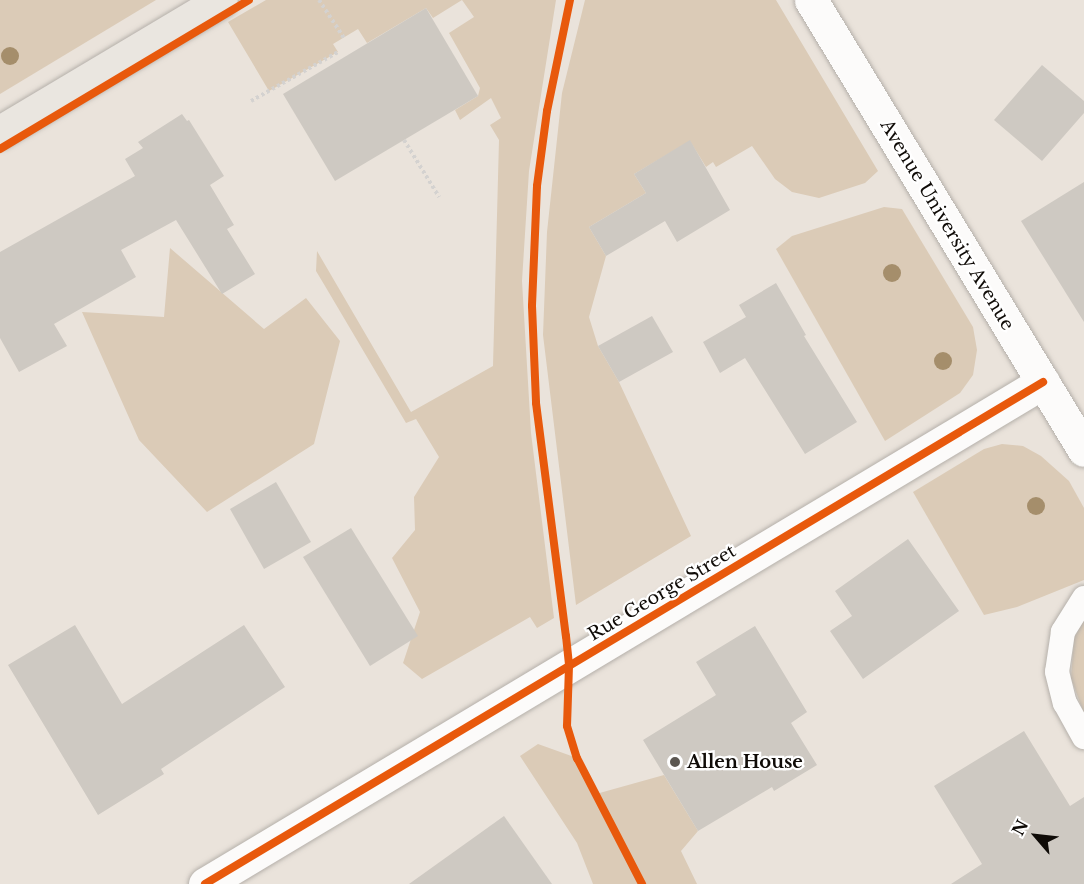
<!DOCTYPE html>
<html>
<head>
<meta charset="utf-8">
<style>
  body { margin:0 }
  #map { position:relative; width:1084px; height:884px; overflow:hidden; background:#eae3db; font-family:"Libre Baskerville",serif }
  div>[style] { position:absolute }
  [style*='--x'] { left:calc(var(--x)*1px); top:calc(var(--y)*1px); width:calc(var(--w)*1px); rotate:calc(var(--a)*1deg) }
  .green>* { inset:0; background:#dbcbb7 }
  .building>* { inset:0; background:#cec9c2 }
  .path>* { height:4px; margin-top:-2px; transform-origin:0; background:repeating-linear-gradient(90deg,#d4d2d0 0 3px,transparent 0 6px) }
  .roads { filter:drop-shadow(0 0 2px #b5b0aa) drop-shadow(0 0 2px #b5b0aa) }
  .service>* { height:24px; margin:-12px; padding:0 12px; transform-origin:12px; border-radius:12px; background:#fcfbfa }
  .minor>* { height:33px; margin:-16.5px; padding:0 16.5px; transform-origin:16.5px; border-radius:16.5px; background:#fcfbfa }
  .tertiary>* { height:33px; margin:-16.5px; padding:0 16.5px; transform-origin:16.5px; border-radius:16.5px; background:#fcfbfa }
  .primary>* { height:33px; margin:-16.5px; padding:0 16.5px; transform-origin:16.5px; border-radius:16.5px; background:#eae6e0 }
  .cycleway>* { height:8px; margin:-4px; padding:0 4px; transform-origin:4px; border-radius:4px; background:#e8590c }
  .trees>* { width:18px; height:18px; margin:-9px; border-radius:50%; background:#a58e6b }
  .dots>* { width:16px; height:16px; translate:-50% -50%; box-sizing:border-box; border:3px solid #fff; border-radius:50% }
  span { translate:-50% -50%; white-space:nowrap; text-align:center; line-height:1.15; -webkit-text-stroke:4.5px #fff; paint-order:stroke }
  .street-label { font-size:18px; color:#0f0b07 }
  .poi-label { font-size:18px; color:#0f0b07; font-weight:700 }
  .left { translate:0 -50%; text-align:left }
  .north { position:absolute; left:1006px; top:806px; width:60px; height:60px; -webkit-text-stroke:4px #fff; paint-order:stroke; rotate:298deg; font-size:16px; font-weight:700; line-height:24px; text-align:center; color:#0f0b07 }
  .north::after { content:''; display:block; margin:auto; width:21px; height:27px; background:#0f0b07; clip-path:polygon(50% 0,100% 100%,50% 72%,0 100%) }
</style>
</head>
<body>
<div id="map">
  <div class="green">
    <div style="clip-path:polygon(0 0,156px 0,0 94px)"></div>
    <div style="clip-path:polygon(266px 0,462px 0,433px 18px,426px 8px,367px 43px,358px 29px,333px 44px,338px 52px,269px 91px,228px 22px)"></div>
    <div style="clip-path:polygon(462px 0,556px 0,529px 171px,522px 281px,531px 433px,554px 618px,537px 628px,530px 617px,422px 679px,403px 663px,420px 612px,392px 558px,415px 530px,414px 497px,439px 457px,416px 419px,406px 423px,325px 286px,316px 271px,317px 251px,411px 412px,493px 366px,499px 140px,490px 125px,501px 118px,491px 98px,460px 120px,455px 110px,478px 96px,480px 88px,449px 33px,474px 17px)"></div>
    <div style="clip-path:polygon(585px 0,776px 0,878px 171px,865px 183px,819px 198px,792px 192px,775px 179px,752px 146px,716px 167px,713px 162px,706px 167px,690px 141px,634px 174px,646px 193px,589px 227px,606px 256px,589px 317px,598px 346px,619px 382px,691px 536px,576px 605px,543px 335px,547px 232px,562px 93px)"></div>
    <div style="clip-path:polygon(884px 207px,902px 209px,973px 327px,977px 350px,973px 375px,960px 393px,885px 441px,776px 249px,792px 236px)"></div>
    <div style="clip-path:polygon(170px 248px,264px 329px,306px 298px,340px 341px,314px 444px,207px 512px,139px 440px,82px 312px,164px 317px)"></div>
    <div style="clip-path:polygon(1002px 444px,1023px 446px,1041px 456px,1069px 481px,1084px 508px,1084px 580px,1017px 607px,984px 615px,913px 492px,984px 449px)"></div>
    <div style="clip-path:polygon(1084px 620px,1084px 714px,1071px 678px,1074px 638px)"></div>
    <div style="clip-path:polygon(538px 744px,577px 758px,596px 794px,664px 775px,698px 831px,681px 851px,697px 884px,593px 884px,577px 843px,520px 756px)"></div>
  </div>
  <div class="building">
    <div style="clip-path:polygon(426px 8px,478px 96px,335px 181px,283px 94px)"></div>
    <div style="clip-path:polygon(1042px 65px,1084px 101px,1084px 113px,1042px 161px,994px 120px)"></div>
    <div style="clip-path:polygon(182px 114px,187px 121px,189px 120px,224px 176px,210px 185px,234px 225px,227px 229px,255px 274px,222px 294px,176px 220px,121px 250px,136px 277px,54px 324px,67px 346px,19px 372px,0 338px,0 252px,135px 176px,125px 159px,143px 148px,138px 142px)"></div>
    <div style="clip-path:polygon(690px 140px,730px 210px,677px 242px,665px 221px,606px 256px,589px 227px,646px 193px,634px 174px)"></div>
    <div style="clip-path:polygon(1084px 182px,1084px 322px,1021px 221px)"></div>
    <div style="clip-path:polygon(776px 283px,806px 335px,804px 336px,857px 422px,805px 454px,745px 358px,720px 373px,703px 342px,746px 317px,739px 305px)"></div>
    <div style="clip-path:polygon(652px 316px,673px 352px,619px 382px,598px 346px)"></div>
    <div style="clip-path:polygon(276px 482px,311px 542px,264px 569px,230px 509px)"></div>
    <div style="clip-path:polygon(351px 528px,418px 636px,370px 666px,303px 557px)"></div>
    <div style="clip-path:polygon(908px 539px,959px 611px,863px 679px,830px 631px,852px 616px,835px 591px)"></div>
    <div style="clip-path:polygon(75px 625px,122px 704px,244px 625px,285px 687px,161px 769px,164px 774px,98px 815px,8px 665px)"></div>
    <div style="clip-path:polygon(755px 626px,807px 712px,791px 723px,817px 765px,774px 791px,772px 787px,698px 831px,643px 740px,716px 695px,696px 662px)"></div>
    <div style="clip-path:polygon(1024px 731px,1070px 806px,1084px 797px,1084px 884px,951px 884px,982px 864px,934px 786px)"></div>
    <div style="clip-path:polygon(504px 816px,552px 884px,409px 884px)"></div>
  </div>
  <div class="path">
    <div style="--x:319;--y:0;--w:45;--a:56.7"></div>
    <div style="--x:251;--y:101;--w:100;--a:-29.4"></div>
    <div style="--x:404;--y:140;--w:67;--a:58.4"></div>
  </div>
  <div class="roads">
    <div class="service">
      <div style="--x:1084;--y:598;--w:40;--a:122"></div>
      <div style="--x:1063;--y:632;--w:40;--a:98.5"></div>
      <div style="--x:1057;--y:672;--w:32;--a:76"></div>
      <div style="--x:1065;--y:703;--w:39;--a:61"></div>
    </div>
    <div class="minor">
      <div style="--x:205;--y:884;--w:977;--a:-30.92"></div>
    </div>
    <div class="tertiary">
      <div style="--x:811;--y:0;--w:526;--a:58.76"></div>
    </div>
    <div class="primary">
      <div style="--x:0;--y:132;--w:257;--a:-30.8"></div>
    </div>
  </div>
  <div class="cycleway">
    <div style="--x:570;--y:0;--w:113;--a:101.7"></div>
    <div style="--x:547;--y:111;--w:76;--a:97.6"></div>
    <div style="--x:537;--y:186;--w:120;--a:92.4"></div>
    <div style="--x:532;--y:306;--w:97;--a:87.6"></div>
    <div style="--x:536;--y:403;--w:235;--a:82.7"></div>
    <div style="--x:566;--y:636;--w:30;--a:84"></div>
    <div style="--x:569;--y:666;--w:60;--a:91.9"></div>
    <div style="--x:567;--y:726;--w:34;--a:73"></div>
    <div style="--x:577;--y:758;--w:142;--a:62.7"></div>
    <div style="--x:0;--y:149;--w:290;--a:-30.9"></div>
    <div style="--x:205;--y:884;--w:977;--a:-30.92"></div>
  </div>
  <div class="trees">
    <div style="left:10px;top:56px"></div>
    <div style="left:892px;top:273px"></div>
    <div style="left:943px;top:361px"></div>
    <div style="left:1036px;top:506px"></div>
  </div>
  <div class="dots">
    <div style="left:675px;top:762px;background:#5c5751"></div>
  </div>
  <div class="street-label">
    <span style="left:947px;top:225px;rotate:59deg">Avenue University Avenue</span>
    <span style="left:662px;top:593px;rotate:-31deg">Rue George Street</span>
  </div>
  <div class="poi-label">
    <span class="left" style="left:687px;top:762px">Allen House</span>
  </div>
  <div class="north">N</div>
</div>
</body>
</html>
